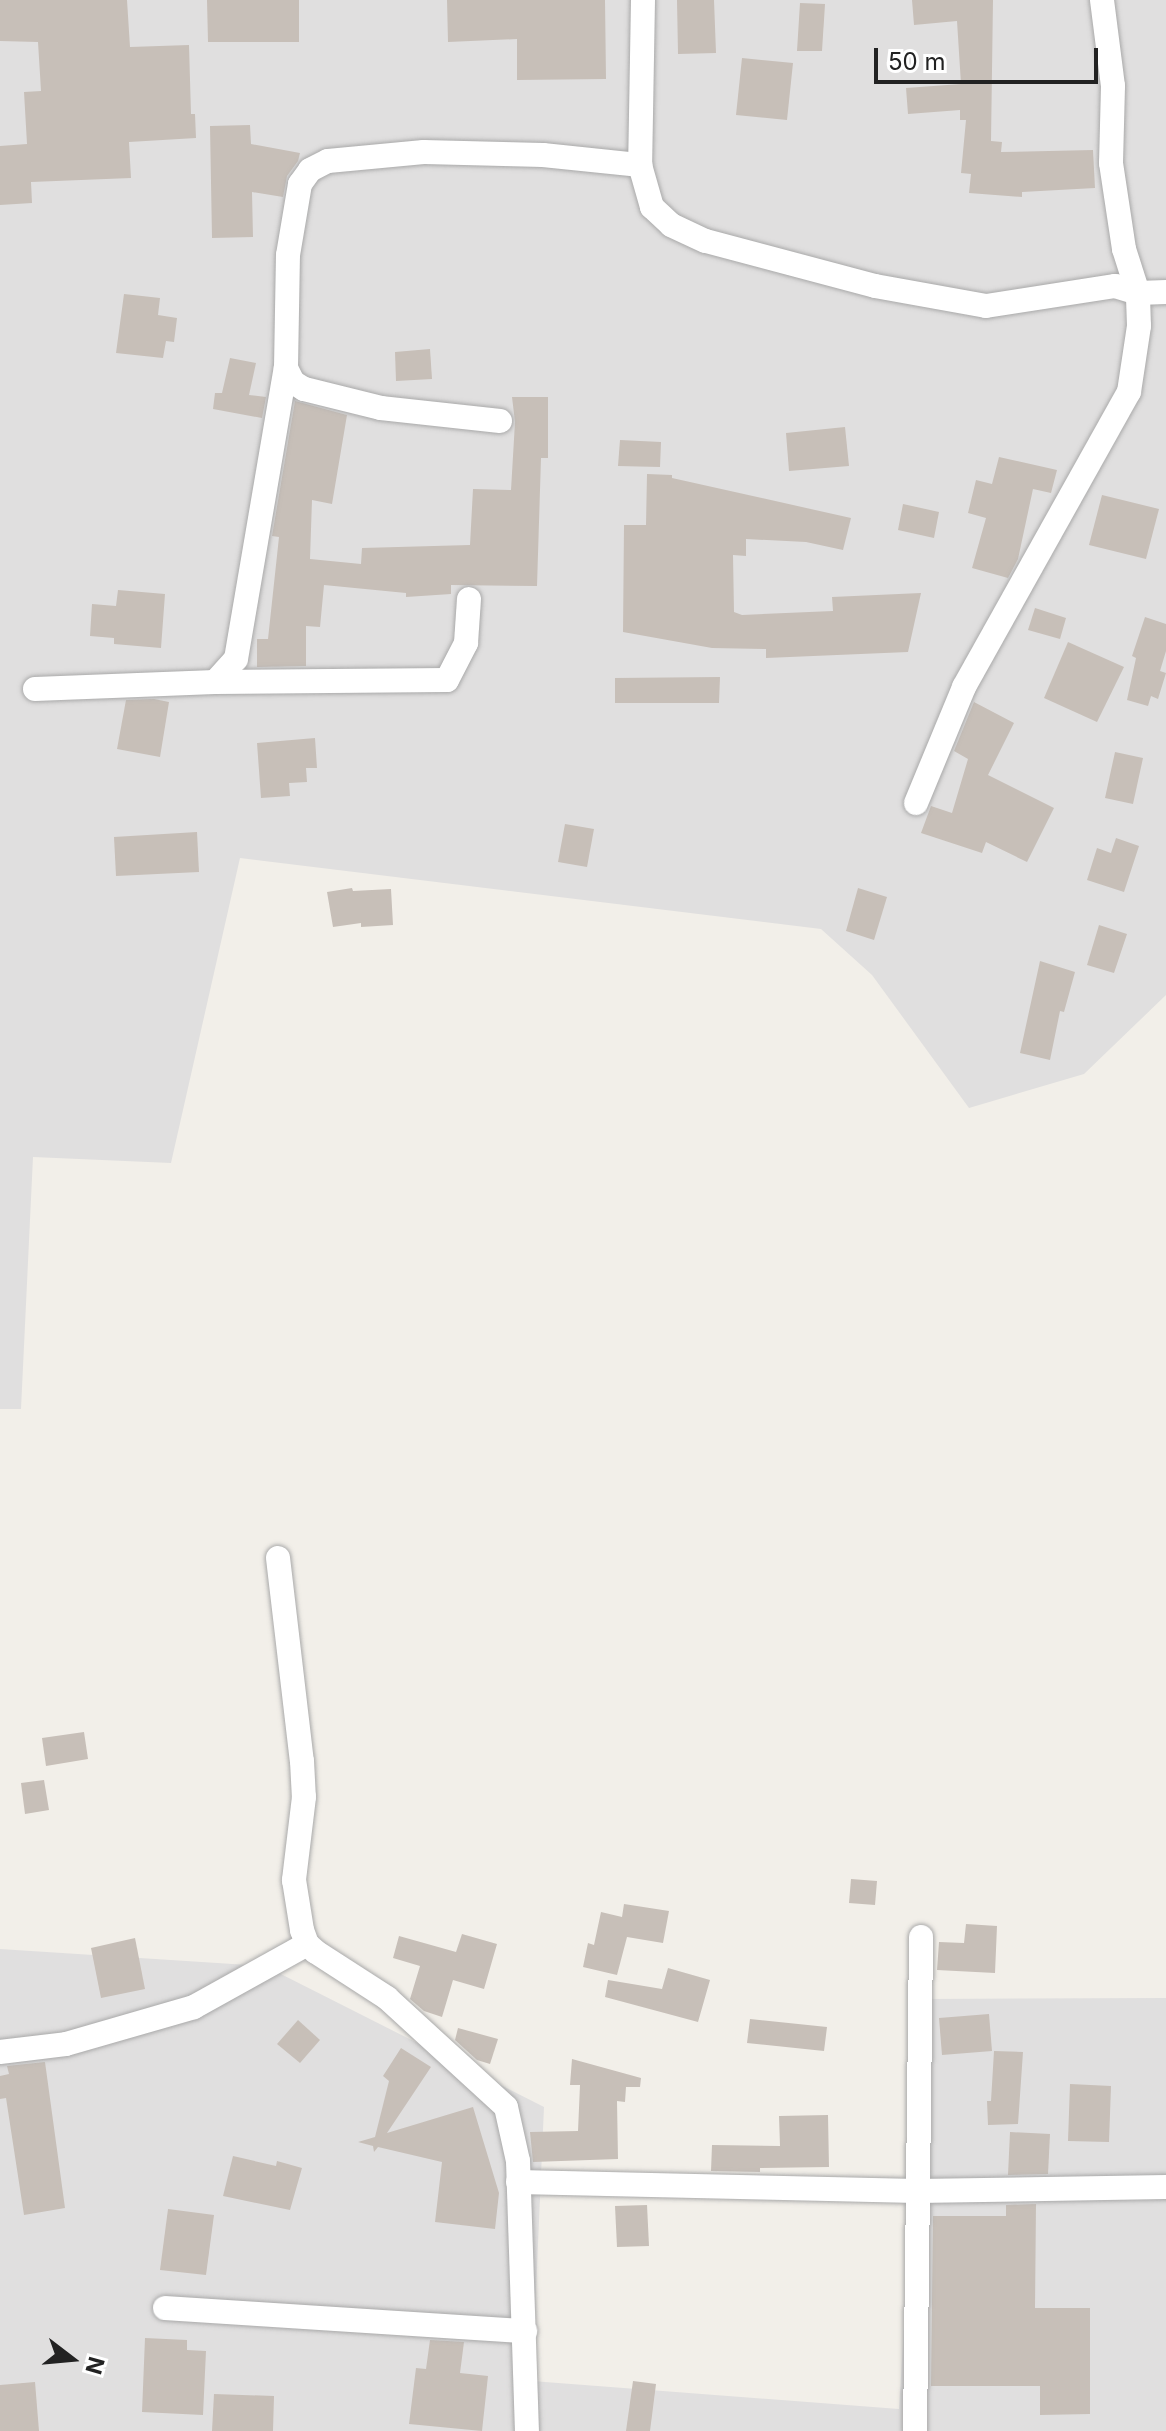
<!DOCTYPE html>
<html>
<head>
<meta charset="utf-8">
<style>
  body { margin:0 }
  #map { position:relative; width:1166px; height:2431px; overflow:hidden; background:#f2efe9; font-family:Inter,sans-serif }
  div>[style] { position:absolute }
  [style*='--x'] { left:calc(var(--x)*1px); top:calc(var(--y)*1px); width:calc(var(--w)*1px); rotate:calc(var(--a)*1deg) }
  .residential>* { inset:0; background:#e0dfdf }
  .building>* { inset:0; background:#c7bfb8 }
  .roads { filter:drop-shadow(0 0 2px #a9a9a9) drop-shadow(0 0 2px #a9a9a9) }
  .street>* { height:24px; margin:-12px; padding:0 12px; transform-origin:12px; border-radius:12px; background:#fff }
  span { translate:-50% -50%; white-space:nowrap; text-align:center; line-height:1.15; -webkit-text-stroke:7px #fff; paint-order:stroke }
  .north { position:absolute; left:32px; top:2319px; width:80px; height:80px; -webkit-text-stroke:6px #fff; paint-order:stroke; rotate:106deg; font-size:22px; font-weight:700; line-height:32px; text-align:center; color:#222 }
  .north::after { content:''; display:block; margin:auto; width:28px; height:36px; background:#222; clip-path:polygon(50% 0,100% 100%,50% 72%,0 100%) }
  .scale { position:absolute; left:874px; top:48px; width:224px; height:36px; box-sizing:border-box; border:4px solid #222; border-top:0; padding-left:10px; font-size:24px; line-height:28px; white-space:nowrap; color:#222; -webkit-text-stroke:6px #fff; paint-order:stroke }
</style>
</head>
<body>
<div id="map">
  <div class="residential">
    <div style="clip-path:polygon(0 0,1166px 0,1166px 995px,1084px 1074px,969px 1108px,872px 975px,821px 929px,240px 858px,171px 1163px,33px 1157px,21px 1409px,0 1409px)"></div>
    <div style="clip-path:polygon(0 1949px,265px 1966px,544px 2107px,532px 2381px,899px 2409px,924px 1999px,1166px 1998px,1166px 2431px,0 2431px)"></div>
  </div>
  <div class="building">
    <div style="clip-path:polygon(0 0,127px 0,130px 47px,189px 45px,191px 114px,195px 114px,196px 138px,129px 142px,131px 178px,31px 182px,32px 203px,0 205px,0 146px,27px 144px,24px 92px,41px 91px,38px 42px,0 41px)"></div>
    <div style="clip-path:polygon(207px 0,299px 0,299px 42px,208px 42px)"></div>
    <div style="clip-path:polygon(447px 0,605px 0,606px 79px,517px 80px,517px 39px,448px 42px)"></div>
    <div style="clip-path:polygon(677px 0,714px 0,716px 53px,678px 54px)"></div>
    <div style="clip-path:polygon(912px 0,993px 0,991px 141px,1002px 142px,1001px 152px,1093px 150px,1095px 188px,1022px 192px,1022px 197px,969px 193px,971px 174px,961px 173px,966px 120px,960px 120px,960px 110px,908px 114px,906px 88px,961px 84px,957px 21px,914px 25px)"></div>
    <div style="clip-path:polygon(800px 3px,825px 4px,822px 51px,797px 51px)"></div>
    <div style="clip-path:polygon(742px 58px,793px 63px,787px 120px,736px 115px)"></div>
    <div style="clip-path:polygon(250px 125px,251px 144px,300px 153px,298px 161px,287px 176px,283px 197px,252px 192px,253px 237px,212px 238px,210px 126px)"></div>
    <div style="clip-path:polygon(124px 294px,160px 298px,158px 315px,177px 318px,174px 342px,166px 341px,163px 358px,116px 353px)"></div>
    <div style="clip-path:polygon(430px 349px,432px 379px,396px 381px,395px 352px)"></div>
    <div style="clip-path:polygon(230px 358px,256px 363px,249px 395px,266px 397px,262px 418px,213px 409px,215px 393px,222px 393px)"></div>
    <div style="clip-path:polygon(512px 397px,548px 397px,548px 458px,541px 458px,537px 586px,451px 585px,451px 594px,406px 597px,406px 593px,324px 585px,320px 627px,306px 626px,306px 666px,257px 667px,257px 639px,268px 639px,279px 537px,272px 536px,295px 401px,347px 415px,332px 504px,312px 500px,310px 559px,361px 564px,362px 548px,470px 545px,473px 489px,511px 490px,515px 422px)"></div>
    <div style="clip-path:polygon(845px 427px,849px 466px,789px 471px,786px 433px)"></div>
    <div style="clip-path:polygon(620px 440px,661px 442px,660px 467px,618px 466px)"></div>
    <div style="clip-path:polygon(999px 457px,1057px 470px,1051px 493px,1033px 489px,1018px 559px,1008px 578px,972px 568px,986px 518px,968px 513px,976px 480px,992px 484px)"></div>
    <div style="clip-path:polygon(647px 474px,672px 475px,672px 478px,851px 518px,843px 550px,806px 542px,746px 539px,746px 556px,733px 555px,734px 612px,742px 615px,833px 611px,832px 597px,921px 593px,908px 652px,766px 658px,766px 649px,712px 648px,623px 632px,624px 525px,646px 525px)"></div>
    <div style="clip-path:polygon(1102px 495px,1159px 509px,1146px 559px,1089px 545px)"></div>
    <div style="clip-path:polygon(903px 504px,939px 512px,934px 538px,898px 530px)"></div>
    <div style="clip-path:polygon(118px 590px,165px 594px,161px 648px,114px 644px,114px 638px,90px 636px,92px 604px,116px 606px)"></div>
    <div style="clip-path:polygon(1035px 608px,1066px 618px,1060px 639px,1028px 630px)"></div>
    <div style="clip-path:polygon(1145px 617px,1166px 624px,1166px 651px,1160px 671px,1166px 673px,1158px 699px,1151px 696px,1148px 706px,1127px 700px,1136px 658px,1132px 656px)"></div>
    <div style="clip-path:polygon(1068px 642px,1124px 667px,1097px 722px,1044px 698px)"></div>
    <div style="clip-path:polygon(720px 677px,719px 703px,615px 703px,615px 678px)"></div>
    <div style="clip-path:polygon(154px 699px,169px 702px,160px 757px,117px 749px,126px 700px)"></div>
    <div style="clip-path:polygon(974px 702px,1014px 723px,988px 775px,1054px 808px,1027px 862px,986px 842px,982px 853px,921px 833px,931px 806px,952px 813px,968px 759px,954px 751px)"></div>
    <div style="clip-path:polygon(315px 738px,317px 768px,306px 768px,307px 782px,289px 783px,290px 796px,261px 798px,257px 743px)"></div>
    <div style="clip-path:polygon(1115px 752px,1143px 758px,1133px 804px,1105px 798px)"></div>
    <div style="clip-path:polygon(565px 824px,594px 829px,587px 867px,558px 862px)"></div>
    <div style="clip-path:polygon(197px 832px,199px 872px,116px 876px,114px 837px)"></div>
    <div style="clip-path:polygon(1116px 838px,1139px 846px,1124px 892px,1087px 880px,1097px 848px,1111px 853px)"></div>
    <div style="clip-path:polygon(352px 888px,353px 891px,391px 889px,393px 925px,361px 927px,361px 923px,333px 927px,327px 892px)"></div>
    <div style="clip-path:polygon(858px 888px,887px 897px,874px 940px,846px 931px)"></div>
    <div style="clip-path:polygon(1099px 925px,1127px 934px,1114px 973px,1087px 965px)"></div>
    <div style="clip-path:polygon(1040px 961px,1075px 972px,1064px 1012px,1060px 1011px,1050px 1060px,1020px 1053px)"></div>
    <div style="clip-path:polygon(84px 1732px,88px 1759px,46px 1766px,42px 1738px)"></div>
    <div style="clip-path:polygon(44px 1780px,49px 1810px,25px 1814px,21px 1783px)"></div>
    <div style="clip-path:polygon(851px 1879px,877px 1881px,875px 1905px,849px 1903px)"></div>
    <div style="clip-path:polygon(624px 1904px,669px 1911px,663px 1943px,627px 1937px,617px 1975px,583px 1967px,588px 1943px,594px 1945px,601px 1912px,622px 1917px)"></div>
    <div style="clip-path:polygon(966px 1924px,997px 1926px,995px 1973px,937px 1970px,939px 1942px,964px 1943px)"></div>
    <div style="clip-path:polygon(462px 1934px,497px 1944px,484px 1989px,453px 1980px,442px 2017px,424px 2011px,410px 1999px,420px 1966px,393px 1958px,399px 1936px,456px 1952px)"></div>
    <div style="clip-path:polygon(135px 1938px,145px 1989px,101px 1998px,91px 1948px)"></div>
    <div style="clip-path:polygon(668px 1968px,710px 1980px,698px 2022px,605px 1997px,608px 1980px,662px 1989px)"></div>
    <div style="clip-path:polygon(989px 2014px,992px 2051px,942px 2055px,939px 2018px)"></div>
    <div style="clip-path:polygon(750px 2019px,827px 2027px,824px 2051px,747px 2043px)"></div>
    <div style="clip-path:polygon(298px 2020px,320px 2040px,300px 2063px,277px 2044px)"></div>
    <div style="clip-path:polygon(458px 2028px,498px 2039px,490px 2064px,477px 2060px,455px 2040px)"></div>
    <div style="clip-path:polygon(401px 2048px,431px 2067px,387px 2133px,473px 2107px,499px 2193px,495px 2229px,435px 2222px,442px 2162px,378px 2147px,374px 2152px,373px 2146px,358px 2142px,375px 2137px,389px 2081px,383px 2076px)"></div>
    <div style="clip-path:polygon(994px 2051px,1023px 2052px,1018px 2124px,988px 2125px,987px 2101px,991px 2101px)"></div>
    <div style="clip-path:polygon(572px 2059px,641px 2078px,640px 2087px,626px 2087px,625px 2102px,617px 2101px,618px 2159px,533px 2162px,530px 2132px,578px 2131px,580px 2085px,570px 2085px)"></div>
    <div style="clip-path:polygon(45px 2062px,65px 2208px,24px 2215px,6px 2098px,0 2099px,0 2076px,9px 2074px,7px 2066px)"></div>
    <div style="clip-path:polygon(1070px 2084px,1111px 2086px,1109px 2142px,1068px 2141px)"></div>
    <div style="clip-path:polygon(828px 2115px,829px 2167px,760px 2168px,760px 2172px,711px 2171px,712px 2145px,780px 2146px,779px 2116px)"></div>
    <div style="clip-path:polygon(1010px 2132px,1050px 2134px,1048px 2174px,1008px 2175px)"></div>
    <div style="clip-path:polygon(233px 2156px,276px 2166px,277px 2161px,302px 2168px,290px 2210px,223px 2196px)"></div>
    <div style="clip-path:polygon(1036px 2204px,1035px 2308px,1090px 2308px,1090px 2414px,1040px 2415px,1040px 2386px,931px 2386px,933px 2216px,1006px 2216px,1006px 2205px)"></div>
    <div style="clip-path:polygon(647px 2205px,649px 2246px,617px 2247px,615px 2206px)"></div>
    <div style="clip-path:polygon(168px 2209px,214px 2215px,206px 2275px,160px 2270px)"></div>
    <div style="clip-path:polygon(145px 2338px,187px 2340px,187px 2350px,206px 2351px,203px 2415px,142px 2412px)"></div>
    <div style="clip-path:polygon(430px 2340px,464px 2342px,460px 2373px,488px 2376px,482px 2431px,409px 2424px,416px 2368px,426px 2369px)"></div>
    <div style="clip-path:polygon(633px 2381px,656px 2384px,650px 2431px,626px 2431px)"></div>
    <div style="clip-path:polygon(35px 2382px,39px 2431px,0 2431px,0 2385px)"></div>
    <div style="clip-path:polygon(214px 2394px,274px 2396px,273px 2431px,212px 2431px)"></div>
  </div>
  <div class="roads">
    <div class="street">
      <div style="--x:643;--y:0;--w:165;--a:91"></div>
      <div style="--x:640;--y:165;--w:44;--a:74.1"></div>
      <div style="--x:652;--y:207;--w:26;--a:43"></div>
      <div style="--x:671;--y:225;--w:38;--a:25"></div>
      <div style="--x:706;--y:241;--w:175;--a:14.9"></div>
      <div style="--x:875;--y:286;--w:113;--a:10.2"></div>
      <div style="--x:986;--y:306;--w:131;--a:-8.8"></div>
      <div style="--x:1115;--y:286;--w:24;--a:17"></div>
      <div style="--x:1138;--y:293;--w:28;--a:-2"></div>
      <div style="--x:500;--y:421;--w:120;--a:-173.8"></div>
      <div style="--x:381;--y:408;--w:79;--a:-166.1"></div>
      <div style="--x:304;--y:389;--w:13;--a:-148"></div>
      <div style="--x:293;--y:382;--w:16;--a:-117"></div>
      <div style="--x:286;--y:368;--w:113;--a:-89"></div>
      <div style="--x:288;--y:255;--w:72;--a:-80.4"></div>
      <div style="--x:300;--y:184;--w:17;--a:-54"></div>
      <div style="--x:310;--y:170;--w:20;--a:-27"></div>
      <div style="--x:328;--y:161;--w:96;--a:-5.4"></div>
      <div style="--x:424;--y:152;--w:119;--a:1.4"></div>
      <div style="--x:543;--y:155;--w:98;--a:5.9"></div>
      <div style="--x:215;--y:682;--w:232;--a:-0.5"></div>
      <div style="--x:447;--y:680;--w:42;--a:-62.8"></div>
      <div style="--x:466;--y:643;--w:44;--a:-86.1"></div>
      <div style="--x:35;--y:689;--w:180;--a:-2.2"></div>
      <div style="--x:215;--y:682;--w:31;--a:-48"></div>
      <div style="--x:236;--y:659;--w:295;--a:-80.3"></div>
      <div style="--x:916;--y:803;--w:126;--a:-67.5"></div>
      <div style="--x:964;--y:687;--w:338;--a:-60.8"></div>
      <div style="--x:1129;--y:392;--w:67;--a:-81.4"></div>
      <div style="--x:1139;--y:326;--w:33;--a:-92"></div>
      <div style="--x:1138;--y:293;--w:46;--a:-107.7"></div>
      <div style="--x:1124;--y:249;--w:87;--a:-98.6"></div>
      <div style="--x:1111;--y:163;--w:77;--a:-88.5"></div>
      <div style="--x:1113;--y:86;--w:87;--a:-97.3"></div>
      <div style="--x:278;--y:1558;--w:204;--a:83.3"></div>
      <div style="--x:302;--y:1761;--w:36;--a:87"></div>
      <div style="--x:304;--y:1797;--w:84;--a:96.9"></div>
      <div style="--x:294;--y:1880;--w:51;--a:80.9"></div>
      <div style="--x:302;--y:1930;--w:15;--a:70"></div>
      <div style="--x:307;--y:1944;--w:12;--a:42"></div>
      <div style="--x:316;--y:1952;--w:85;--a:32.9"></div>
      <div style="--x:387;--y:1998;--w:161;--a:42.5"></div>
      <div style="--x:506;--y:2107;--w:55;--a:77.5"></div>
      <div style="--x:518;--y:2161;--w:270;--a:88.1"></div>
      <div style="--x:0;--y:2052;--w:66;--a:-6.9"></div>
      <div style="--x:66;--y:2044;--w:133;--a:-16.1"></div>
      <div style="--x:194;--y:2007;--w:129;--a:-29.1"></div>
      <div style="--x:518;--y:2182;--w:399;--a:1.3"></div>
      <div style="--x:917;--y:2191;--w:249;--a:-0.9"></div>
      <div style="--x:165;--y:2308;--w:361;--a:3.7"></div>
      <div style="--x:915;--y:2431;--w:494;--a:-89.3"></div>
    </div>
  </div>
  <div class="north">N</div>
  <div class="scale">50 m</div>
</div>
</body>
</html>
